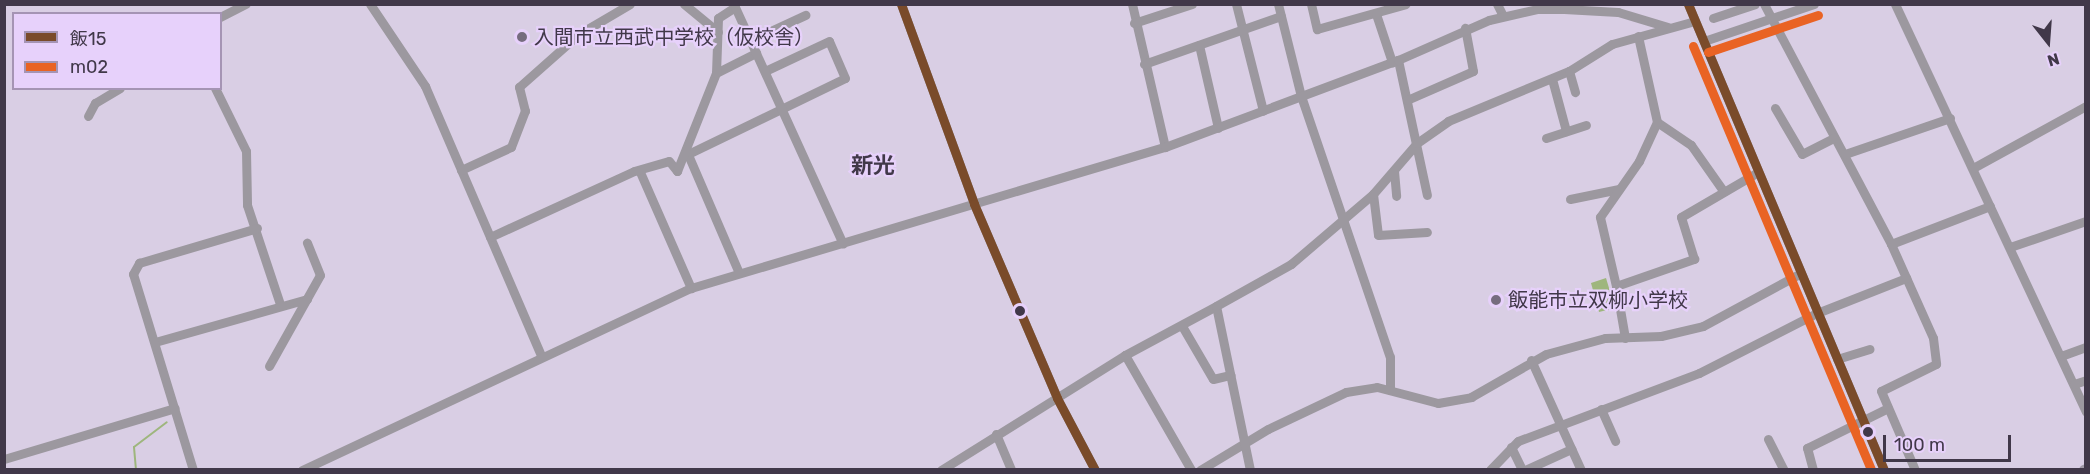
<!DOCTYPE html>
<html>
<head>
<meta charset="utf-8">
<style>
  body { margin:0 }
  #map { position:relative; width:2090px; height:474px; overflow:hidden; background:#d9cee4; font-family:Rubik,"Noto Sans JP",sans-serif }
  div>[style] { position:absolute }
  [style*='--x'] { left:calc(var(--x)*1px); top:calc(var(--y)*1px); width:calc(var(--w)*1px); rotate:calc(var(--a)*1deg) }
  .water>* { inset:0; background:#9eb67d }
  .stream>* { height:2px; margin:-1px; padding:0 1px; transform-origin:1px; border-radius:1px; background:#9eb67d }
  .minor>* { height:9px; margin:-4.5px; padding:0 4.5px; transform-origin:4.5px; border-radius:4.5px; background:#9c989f }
  .major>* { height:10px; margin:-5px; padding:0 5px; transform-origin:5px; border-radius:5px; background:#a099a7 }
  .bus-1>* { height:9px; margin:-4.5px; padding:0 4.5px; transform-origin:4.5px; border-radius:4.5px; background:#7a4b2a }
  .bus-2>* { height:9px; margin:-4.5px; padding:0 4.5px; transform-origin:4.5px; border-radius:4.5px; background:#e96324 }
  .dots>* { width:16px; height:16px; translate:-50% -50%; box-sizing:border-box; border:3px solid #e7d1fb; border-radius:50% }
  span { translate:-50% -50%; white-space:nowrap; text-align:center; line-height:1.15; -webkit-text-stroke:4.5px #e7d1fb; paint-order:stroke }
  .poi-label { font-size:20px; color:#413849 }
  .left { translate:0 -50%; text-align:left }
  .quarter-label { font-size:22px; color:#413849; font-weight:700 }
  .frame { position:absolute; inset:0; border:6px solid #413849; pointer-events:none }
  .legend { position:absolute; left:12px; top:12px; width:210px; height:78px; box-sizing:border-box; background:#e7d1fb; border:2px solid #a594b4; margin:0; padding:8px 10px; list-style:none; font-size:18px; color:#413849 }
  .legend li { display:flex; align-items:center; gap:12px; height:30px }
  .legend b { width:30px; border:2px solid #a594b4 }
  .north { position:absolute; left:2018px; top:12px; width:60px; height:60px; -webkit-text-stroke:4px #e7d1fb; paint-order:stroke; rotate:163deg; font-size:16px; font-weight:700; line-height:24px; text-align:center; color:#413849 }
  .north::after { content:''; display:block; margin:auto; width:21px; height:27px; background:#413849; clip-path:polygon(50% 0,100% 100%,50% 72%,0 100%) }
  .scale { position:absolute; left:1883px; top:435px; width:128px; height:27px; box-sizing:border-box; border:3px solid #413849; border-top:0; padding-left:8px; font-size:18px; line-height:21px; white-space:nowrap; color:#413849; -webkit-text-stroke:4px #e7d1fb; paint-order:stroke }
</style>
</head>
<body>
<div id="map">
  <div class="water">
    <div style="clip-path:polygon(1606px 278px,1615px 308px,1599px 312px,1591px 283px)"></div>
  </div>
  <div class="stream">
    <div style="--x:136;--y:470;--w:23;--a:-95"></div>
    <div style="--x:134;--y:447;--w:41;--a:-37.1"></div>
  </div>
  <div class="minor">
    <div style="--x:370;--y:4;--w:99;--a:56.1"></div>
    <div style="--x:425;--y:86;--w:293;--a:66.7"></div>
    <div style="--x:684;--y:4;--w:44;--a:39.5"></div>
    <div style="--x:901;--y:4;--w:213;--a:69.9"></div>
    <div style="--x:974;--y:204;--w:211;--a:66.8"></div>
    <div style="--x:1057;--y:398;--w:81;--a:62.2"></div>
    <div style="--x:1132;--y:4;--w:147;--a:77"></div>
    <div style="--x:1236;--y:4;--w:110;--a:75.8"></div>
    <div style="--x:1278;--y:4;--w:95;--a:76"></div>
    <div style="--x:1301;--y:96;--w:276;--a:71.2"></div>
    <div style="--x:1390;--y:357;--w:33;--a:90"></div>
    <div style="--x:1311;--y:4;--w:26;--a:77"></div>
    <div style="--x:1317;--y:29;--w:92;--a:-15.7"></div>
    <div style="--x:1497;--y:4;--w:13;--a:63"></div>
    <div style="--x:1688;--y:4;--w:506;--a:67.19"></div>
    <div style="--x:1764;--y:4;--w:272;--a:62.1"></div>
    <div style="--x:1891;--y:244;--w:103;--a:65.9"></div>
    <div style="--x:1933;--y:338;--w:26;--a:83"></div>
    <div style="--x:1936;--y:364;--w:61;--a:153.9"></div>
    <div style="--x:1881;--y:391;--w:86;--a:66.7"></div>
    <div style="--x:1895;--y:4;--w:450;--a:64.9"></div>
    <div style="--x:1376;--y:14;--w:51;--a:71.6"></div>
    <div style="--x:220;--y:17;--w:29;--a:-27"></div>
    <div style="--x:1713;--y:18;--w:44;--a:-18.4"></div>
    <div style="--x:1134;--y:23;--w:61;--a:-18.1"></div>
    <div style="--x:751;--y:40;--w:60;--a:-24.8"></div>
    <div style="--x:1704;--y:41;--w:116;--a:-18.6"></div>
    <div style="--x:1199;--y:45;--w:85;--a:77.1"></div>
    <div style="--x:1398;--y:60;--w:138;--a:77.9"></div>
    <div style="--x:1144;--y:64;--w:145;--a:-19.3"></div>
    <div style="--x:1569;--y:71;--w:22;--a:74"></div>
    <div style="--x:716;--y:73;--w:45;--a:-26.6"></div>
    <div style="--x:1552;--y:79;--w:54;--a:74.9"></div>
    <div style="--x:215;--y:88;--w:70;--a:63.8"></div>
    <div style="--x:246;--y:151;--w:54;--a:88.9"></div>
    <div style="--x:247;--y:205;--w:104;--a:71.6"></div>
    <div style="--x:1407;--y:100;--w:72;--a:-23.7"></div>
    <div style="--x:1473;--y:71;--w:44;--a:-100.5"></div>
    <div style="--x:1775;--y:108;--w:53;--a:59.6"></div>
    <div style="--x:1802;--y:154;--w:36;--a:-27"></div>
    <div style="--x:88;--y:116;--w:15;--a:-62"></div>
    <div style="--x:95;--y:103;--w:29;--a:-31"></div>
    <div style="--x:1657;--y:122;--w:41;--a:34.1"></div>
    <div style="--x:1691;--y:145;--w:57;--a:54.9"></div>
    <div style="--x:1546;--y:138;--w:42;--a:-18"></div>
    <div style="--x:686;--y:150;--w:134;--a:66.7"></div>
    <div style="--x:688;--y:154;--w:174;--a:-25.8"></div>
    <div style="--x:845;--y:78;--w:40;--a:-113.4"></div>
    <div style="--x:829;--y:41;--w:68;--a:154.9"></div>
    <div style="--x:1845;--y:154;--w:111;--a:-18.9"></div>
    <div style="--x:1973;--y:168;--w:129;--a:-28.8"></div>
    <div style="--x:461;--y:170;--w:55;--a:-24.7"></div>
    <div style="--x:511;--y:147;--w:39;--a:-69"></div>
    <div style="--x:525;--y:111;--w:25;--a:-104"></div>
    <div style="--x:519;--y:87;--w:80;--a:-41.5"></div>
    <div style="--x:579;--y:34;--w:59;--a:-30.5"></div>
    <div style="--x:1394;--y:171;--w:25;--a:85"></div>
    <div style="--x:640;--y:172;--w:127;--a:66.3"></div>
    <div style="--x:1373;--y:194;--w:41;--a:83"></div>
    <div style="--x:1378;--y:235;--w:49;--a:-3.5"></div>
    <div style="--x:1570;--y:199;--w:50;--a:-11.5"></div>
    <div style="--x:490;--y:237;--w:158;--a:-24.6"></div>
    <div style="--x:634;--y:171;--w:36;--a:-16"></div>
    <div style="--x:669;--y:161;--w:13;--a:51"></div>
    <div style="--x:677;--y:171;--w:105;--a:-68.3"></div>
    <div style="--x:716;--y:73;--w:55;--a:-87.9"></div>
    <div style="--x:718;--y:18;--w:20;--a:-33"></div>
    <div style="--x:735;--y:7;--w:260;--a:65.5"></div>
    <div style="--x:1891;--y:244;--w:106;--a:-21"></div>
    <div style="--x:2010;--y:247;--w:80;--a:-18.9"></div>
    <div style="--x:1616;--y:286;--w:71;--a:-103.1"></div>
    <div style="--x:1600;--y:217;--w:68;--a:-55.1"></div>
    <div style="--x:1639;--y:161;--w:43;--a:-65.2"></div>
    <div style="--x:1657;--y:122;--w:88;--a:-102.5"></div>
    <div style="--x:1182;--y:326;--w:61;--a:59.7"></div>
    <div style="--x:1213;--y:379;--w:18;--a:-13"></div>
    <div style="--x:1625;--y:338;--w:53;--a:-99.8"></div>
    <div style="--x:1616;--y:286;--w:83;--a:-19.1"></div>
    <div style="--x:1694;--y:259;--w:44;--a:-107.2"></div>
    <div style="--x:1681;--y:217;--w:89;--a:-30.3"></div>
    <div style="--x:155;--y:342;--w:158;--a:-15.8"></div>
    <div style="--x:1125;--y:355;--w:133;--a:60.1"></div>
    <div style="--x:2061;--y:356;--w:27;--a:-20"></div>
    <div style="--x:1837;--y:359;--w:34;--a:-17"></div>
    <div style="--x:1531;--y:360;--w:121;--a:65.6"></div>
    <div style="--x:269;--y:366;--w:104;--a:-60.7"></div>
    <div style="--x:320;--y:275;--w:35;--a:-112"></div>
    <div style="--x:2074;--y:384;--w:13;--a:-18"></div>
    <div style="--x:1601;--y:409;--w:35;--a:66"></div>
    <div style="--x:996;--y:434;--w:39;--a:67"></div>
    <div style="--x:1768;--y:439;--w:35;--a:63"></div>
    <div style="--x:1511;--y:447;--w:25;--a:64"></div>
    <div style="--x:4;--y:459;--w:178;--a:-16.6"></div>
    <div style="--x:193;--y:470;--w:205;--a:-107"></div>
    <div style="--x:133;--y:274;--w:13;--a:-61"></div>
    <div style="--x:139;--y:263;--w:123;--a:-16.5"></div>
    <div style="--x:302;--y:470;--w:429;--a:-25.1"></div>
    <div style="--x:691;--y:288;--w:495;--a:-16.6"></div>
    <div style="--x:1165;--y:147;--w:249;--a:-20.5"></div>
    <div style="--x:1398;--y:60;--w:99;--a:-23.7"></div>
    <div style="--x:1489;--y:20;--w:49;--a:-12.9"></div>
    <div style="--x:1537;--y:9;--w:27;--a:0"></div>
    <div style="--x:1564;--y:9;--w:54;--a:3.2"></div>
    <div style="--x:1618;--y:12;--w:52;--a:16.7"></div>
    <div style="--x:941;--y:470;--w:217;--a:-32"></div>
    <div style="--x:1125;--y:355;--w:103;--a:-28.3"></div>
    <div style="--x:1200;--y:470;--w:79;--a:-31.1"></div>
    <div style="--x:1268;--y:429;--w:86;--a:-25.4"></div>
    <div style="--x:1346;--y:392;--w:31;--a:-9"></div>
    <div style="--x:1377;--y:387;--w:63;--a:14.7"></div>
    <div style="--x:1438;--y:403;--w:34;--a:-10"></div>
    <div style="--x:1471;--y:397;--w:86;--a:-29.8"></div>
    <div style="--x:1546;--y:354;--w:61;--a:-15.2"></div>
    <div style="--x:1605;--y:338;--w:56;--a:-2"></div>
    <div style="--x:1661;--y:336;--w:43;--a:-13.4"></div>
    <div style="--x:1703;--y:326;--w:111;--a:-28.4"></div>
    <div style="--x:1250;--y:470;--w:167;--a:-101.7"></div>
    <div style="--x:1216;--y:306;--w:86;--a:-29.2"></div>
    <div style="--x:1291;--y:264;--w:108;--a:-40.5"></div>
    <div style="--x:1373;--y:194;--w:67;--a:-49.2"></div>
    <div style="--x:1417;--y:143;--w:38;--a:-35"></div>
    <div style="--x:1448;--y:121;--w:131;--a:-22.5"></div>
    <div style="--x:1569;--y:71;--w:51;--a:-32.1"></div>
    <div style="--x:1612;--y:44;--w:86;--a:-15.5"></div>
    <div style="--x:1490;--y:470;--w:40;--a:-46"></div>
    <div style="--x:1518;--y:441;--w:193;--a:-20.6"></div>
    <div style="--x:1699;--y:373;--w:132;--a:-27"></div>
    <div style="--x:1817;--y:313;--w:96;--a:-21.5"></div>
    <div style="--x:1525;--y:470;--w:51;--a:-24.5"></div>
    <div style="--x:1813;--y:470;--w:23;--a:-105"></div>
    <div style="--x:1807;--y:448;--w:90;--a:-26.3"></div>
  </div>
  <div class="major">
    <div style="--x:2084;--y:470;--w:2;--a:-27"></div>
  </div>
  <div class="bus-1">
    <div style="--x:901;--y:4;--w:213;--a:69.9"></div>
    <div style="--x:974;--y:204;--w:211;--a:66.8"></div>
    <div style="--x:1057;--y:398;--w:81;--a:62.2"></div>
    <div style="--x:1688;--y:4;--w:506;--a:67.19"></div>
  </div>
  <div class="bus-2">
    <div style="--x:1693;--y:46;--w:460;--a:67.2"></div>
    <div style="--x:1708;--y:52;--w:116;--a:-18.6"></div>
  </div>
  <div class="dots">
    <div style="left:522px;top:37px;background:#766c7f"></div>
    <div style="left:1496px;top:300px;background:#766c7f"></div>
    <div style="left:1020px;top:311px;background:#413849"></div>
    <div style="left:1868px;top:432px;background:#413849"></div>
  </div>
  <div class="poi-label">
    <span class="left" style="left:534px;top:37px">入間市立西武中学校（仮校舎）</span>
    <span class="left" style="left:1508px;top:300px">飯能市立双柳小学校</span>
  </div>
  <div class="quarter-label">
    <span style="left:873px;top:166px">新光</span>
  </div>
  <div class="frame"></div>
  <ul class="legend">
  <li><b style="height:8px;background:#7a4b2a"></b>飯15</li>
  <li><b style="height:8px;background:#e96324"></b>m02</li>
  </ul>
  <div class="north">N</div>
  <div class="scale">100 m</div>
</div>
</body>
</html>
